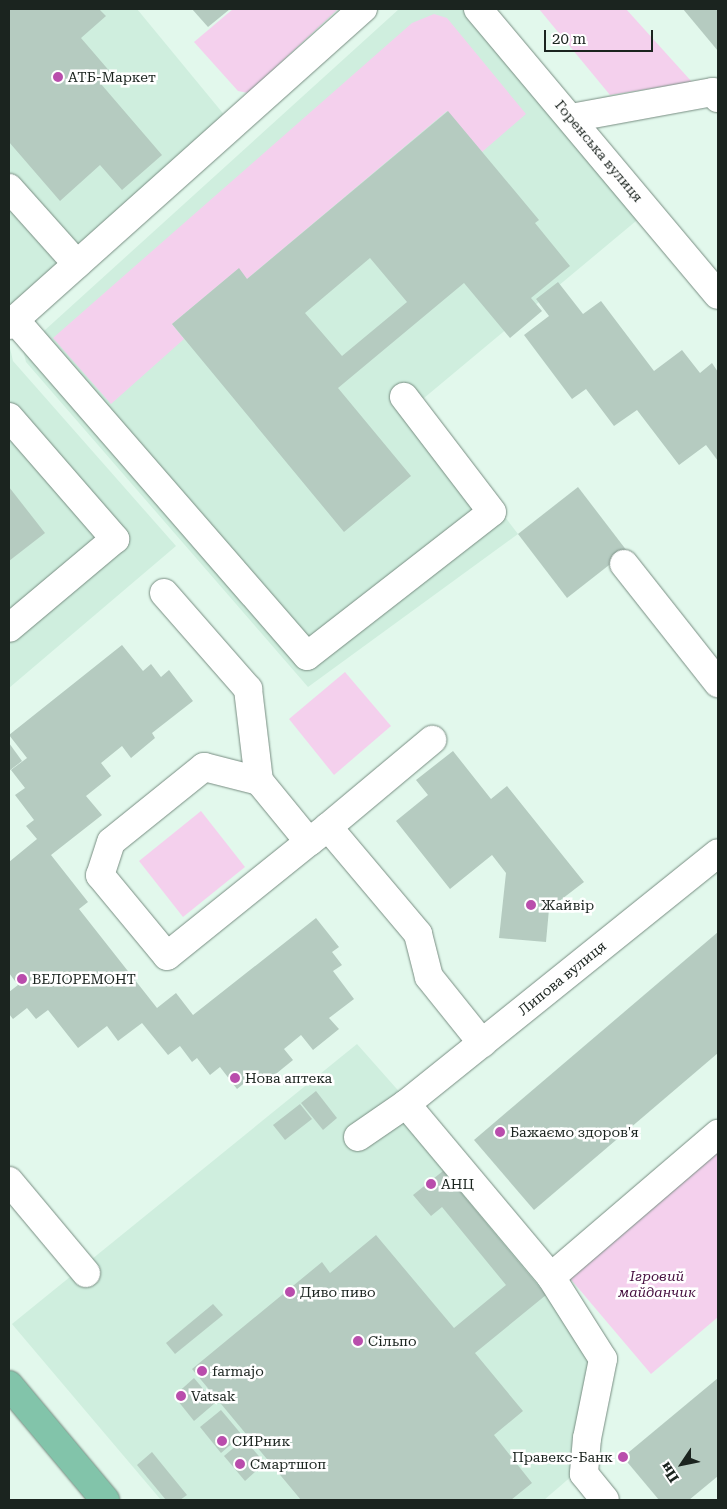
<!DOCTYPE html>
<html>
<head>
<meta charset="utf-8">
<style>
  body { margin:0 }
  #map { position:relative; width:727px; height:1509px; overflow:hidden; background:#e2f8ec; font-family:"Roboto Serif",serif }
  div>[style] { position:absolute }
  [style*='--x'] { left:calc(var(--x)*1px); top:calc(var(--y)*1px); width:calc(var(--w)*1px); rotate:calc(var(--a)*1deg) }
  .built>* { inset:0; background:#cfeede }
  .green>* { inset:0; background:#f4d0ed }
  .building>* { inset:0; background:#b5cbc0 }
  .roads { filter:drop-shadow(0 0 1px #788d82) drop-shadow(0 0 1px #788d82) }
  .minor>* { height:28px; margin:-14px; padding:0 14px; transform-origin:14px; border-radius:14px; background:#fff }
  .major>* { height:28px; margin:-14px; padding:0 14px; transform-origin:14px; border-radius:14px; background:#82c4aa }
  .dots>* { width:14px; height:14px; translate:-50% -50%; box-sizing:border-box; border:2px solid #fff; border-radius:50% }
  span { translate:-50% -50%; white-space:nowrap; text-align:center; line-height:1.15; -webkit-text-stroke:5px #fff; paint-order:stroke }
  .poi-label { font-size:14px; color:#1b241f }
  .left { translate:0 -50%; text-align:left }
  .right { translate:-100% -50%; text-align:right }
  .street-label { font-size:14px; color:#1b241f }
  .park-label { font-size:14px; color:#461040; font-style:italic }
  .frame { position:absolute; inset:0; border:10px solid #1b241f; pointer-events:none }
  .north { position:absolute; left:657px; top:1439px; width:50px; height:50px; -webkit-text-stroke:4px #fff; paint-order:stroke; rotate:236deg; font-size:14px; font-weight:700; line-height:20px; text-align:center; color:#1b241f }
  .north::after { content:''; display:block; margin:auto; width:18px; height:22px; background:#1b241f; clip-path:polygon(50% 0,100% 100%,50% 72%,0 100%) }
  .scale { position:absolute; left:544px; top:30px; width:109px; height:22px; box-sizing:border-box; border:2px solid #1b241f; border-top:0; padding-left:6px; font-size:15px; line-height:18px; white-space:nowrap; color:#1b241f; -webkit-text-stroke:4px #fff; paint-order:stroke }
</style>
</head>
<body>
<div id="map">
  <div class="built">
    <div style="clip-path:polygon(9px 9px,137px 9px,226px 117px,9px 317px)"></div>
    <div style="clip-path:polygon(399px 9px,468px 9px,642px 216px,418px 403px,518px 534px,308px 687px,26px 362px,23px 350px)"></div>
    <div style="clip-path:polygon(9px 344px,13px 361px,176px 546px,9px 688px)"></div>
    <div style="clip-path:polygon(357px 1044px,573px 1288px,613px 1355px,595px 1456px,544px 1500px,161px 1500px,12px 1324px)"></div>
  </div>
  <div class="green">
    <div style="clip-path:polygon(233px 9px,338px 9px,248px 93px,238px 91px,194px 42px)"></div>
    <div style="clip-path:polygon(539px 9px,626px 9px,692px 82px,610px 95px)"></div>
    <div style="clip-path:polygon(434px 14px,447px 18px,526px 114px,482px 152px,447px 111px,247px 279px,238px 269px,172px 324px,184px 339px,111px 404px,53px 338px,412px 23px)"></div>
    <div style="clip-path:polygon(345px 672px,391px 726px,334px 775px,289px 719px)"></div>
    <div style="clip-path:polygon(201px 811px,245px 867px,183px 917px,139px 861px)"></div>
    <div style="clip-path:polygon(718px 1149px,718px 1317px,651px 1374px,568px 1276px)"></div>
  </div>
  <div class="building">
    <div style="clip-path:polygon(9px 9px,99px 9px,106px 16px,81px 38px,112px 74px,101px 84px,162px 155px,122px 190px,100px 165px,60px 201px,9px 142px)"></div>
    <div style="clip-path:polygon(192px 9px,230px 9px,208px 27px)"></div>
    <div style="clip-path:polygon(683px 9px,718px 9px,718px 51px)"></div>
    <div style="clip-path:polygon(evenodd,448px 111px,539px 220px,535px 223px,570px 266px,531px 298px,542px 311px,510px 338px,464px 283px,338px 388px,411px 476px,344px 532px,172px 324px,239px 268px,247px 279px,448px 111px,370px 258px,407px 302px,342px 356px,305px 313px,370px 258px)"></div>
    <div style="clip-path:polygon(558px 282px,583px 314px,601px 301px,654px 371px,682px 350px,700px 373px,712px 363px,718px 372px,718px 461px,706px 445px,679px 465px,637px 410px,614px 426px,586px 389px,572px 399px,524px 335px,549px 316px,536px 299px)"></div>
    <div style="clip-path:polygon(9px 487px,45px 533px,9px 561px)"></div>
    <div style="clip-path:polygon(578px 487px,627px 551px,567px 598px,518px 534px)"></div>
    <div style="clip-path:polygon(122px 645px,143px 671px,151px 664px,161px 677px,169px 670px,193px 701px,152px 733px,155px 738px,131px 758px,122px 746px,101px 763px,111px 776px,86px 796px,102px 815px,51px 855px,88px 902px,79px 909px,157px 1008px,176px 993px,193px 1015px,316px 918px,339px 947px,332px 952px,342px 965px,333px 971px,354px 999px,329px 1018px,339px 1029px,313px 1050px,301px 1035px,284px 1049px,293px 1060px,261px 1086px,253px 1076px,237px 1089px,220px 1067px,210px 1075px,197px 1058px,192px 1062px,180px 1046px,168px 1055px,142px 1023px,118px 1041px,107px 1026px,78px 1048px,48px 1010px,36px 1019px,27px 1008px,13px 1019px,9px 1014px,9px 992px,18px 985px,9px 973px,9px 862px,37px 839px,26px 826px,34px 820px,15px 795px,25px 788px,11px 770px,27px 758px,9px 735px)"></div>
    <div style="clip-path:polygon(9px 743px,22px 761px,9px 771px)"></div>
    <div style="clip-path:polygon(453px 751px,491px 799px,507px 786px,584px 882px,549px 909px,546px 942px,499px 938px,506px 873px,492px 855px,450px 889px,396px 821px,428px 795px,416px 780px)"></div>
    <div style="clip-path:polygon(718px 932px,718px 1053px,534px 1210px,474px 1140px)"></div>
    <div style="clip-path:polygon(316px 1091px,337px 1118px,323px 1130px,301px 1103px)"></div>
    <div style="clip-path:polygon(300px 1104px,312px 1119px,285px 1140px,273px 1125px)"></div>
    <div style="clip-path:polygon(443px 1171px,546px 1295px,475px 1353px,523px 1411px,494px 1435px,532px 1483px,511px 1500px,301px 1500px,192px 1369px,322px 1262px,330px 1273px,376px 1235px,454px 1328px,506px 1285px,442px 1207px,431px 1216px,413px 1195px)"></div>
    <div style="clip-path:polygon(213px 1304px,223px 1315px,175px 1354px,166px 1343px)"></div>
    <div style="clip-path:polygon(194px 1378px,215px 1403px,194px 1421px,174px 1396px)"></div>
    <div style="clip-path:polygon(718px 1378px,718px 1476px,689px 1500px,659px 1500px,623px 1457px)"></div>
    <div style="clip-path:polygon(221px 1410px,242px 1435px,221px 1453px,200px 1427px)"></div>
    <div style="clip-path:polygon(244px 1439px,265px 1463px,245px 1481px,224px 1456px)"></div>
    <div style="clip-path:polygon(152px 1452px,187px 1495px,180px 1500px,166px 1500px,137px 1465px)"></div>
  </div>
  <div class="roads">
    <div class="minor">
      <div style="--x:478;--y:9;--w:373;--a:50"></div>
      <div style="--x:571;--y:118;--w:144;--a:-10.4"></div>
      <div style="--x:713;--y:92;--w:8;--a:50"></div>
      <div style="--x:9;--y:188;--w:102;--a:48.2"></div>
      <div style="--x:15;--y:320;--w:445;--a:49"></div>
      <div style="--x:307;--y:656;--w:234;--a:-37.9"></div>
      <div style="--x:492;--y:512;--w:145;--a:-127.4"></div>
      <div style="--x:9;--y:325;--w:475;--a:-41.8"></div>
      <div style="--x:9;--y:417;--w:162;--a:49"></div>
      <div style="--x:115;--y:539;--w:138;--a:140"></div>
      <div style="--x:624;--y:564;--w:152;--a:51.7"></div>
      <div style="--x:164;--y:593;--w:128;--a:48.8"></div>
      <div style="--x:248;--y:689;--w:93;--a:83.2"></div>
      <div style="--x:328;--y:827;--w:140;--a:49.9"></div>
      <div style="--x:418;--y:934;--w:44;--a:75.7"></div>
      <div style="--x:429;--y:977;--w:85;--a:51.2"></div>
      <div style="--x:309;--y:842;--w:79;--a:-129.3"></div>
      <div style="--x:259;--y:781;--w:57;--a:-165.7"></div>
      <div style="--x:204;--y:767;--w:119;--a:141.1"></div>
      <div style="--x:111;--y:842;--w:35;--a:108"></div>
      <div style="--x:100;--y:875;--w:105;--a:50.4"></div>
      <div style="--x:167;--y:956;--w:182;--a:-38.8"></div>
      <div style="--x:309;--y:842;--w:24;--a:-38"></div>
      <div style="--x:328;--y:827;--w:136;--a:-39.9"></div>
      <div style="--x:406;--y:1104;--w:226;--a:50"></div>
      <div style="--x:551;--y:1277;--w:220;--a:-40.6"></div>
      <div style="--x:358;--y:1137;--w:58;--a:-34.5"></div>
      <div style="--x:406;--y:1104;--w:400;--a:-38.8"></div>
      <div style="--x:9;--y:1181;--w:120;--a:50.1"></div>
      <div style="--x:551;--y:1277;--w:97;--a:57.6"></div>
      <div style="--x:603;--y:1359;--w:81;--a:101.4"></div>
      <div style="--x:587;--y:1438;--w:36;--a:95"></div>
      <div style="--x:584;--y:1474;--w:33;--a:51"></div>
    </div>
    <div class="major">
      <div style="--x:9;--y:1385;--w:150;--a:50.1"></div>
    </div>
  </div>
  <div class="dots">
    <div style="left:58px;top:77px;background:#b94dac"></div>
    <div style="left:531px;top:905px;background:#b94dac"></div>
    <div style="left:22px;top:979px;background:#b94dac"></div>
    <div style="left:235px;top:1078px;background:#b94dac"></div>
    <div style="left:500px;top:1132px;background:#b94dac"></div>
    <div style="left:431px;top:1184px;background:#b94dac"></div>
    <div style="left:290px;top:1292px;background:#b94dac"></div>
    <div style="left:358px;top:1341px;background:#b94dac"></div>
    <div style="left:202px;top:1371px;background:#b94dac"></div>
    <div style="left:181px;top:1396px;background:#b94dac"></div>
    <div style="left:222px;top:1441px;background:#b94dac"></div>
    <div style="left:623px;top:1457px;background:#b94dac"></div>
    <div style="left:240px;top:1464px;background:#b94dac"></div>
  </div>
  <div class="poi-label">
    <span class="left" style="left:68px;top:77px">АТБ-Маркет</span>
    <span class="left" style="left:541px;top:905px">Жайвір</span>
    <span class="left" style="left:32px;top:979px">ВЕЛОРЕМОНТ</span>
    <span class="left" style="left:245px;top:1078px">Нова аптека</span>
    <span class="left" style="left:510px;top:1132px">Бажаємо здоров'я</span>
    <span class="left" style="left:441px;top:1184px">АНЦ</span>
    <span class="left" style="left:300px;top:1292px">Диво пиво</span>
    <span class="left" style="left:368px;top:1341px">Сільпо</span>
    <span class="left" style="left:212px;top:1371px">farmajo</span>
    <span class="left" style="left:191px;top:1396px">Vatsak</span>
    <span class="left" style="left:232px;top:1441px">СИРник</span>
    <span class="right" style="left:613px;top:1457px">Правекс-Банк</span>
    <span class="left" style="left:250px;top:1464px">Смартшоп</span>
  </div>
  <div class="street-label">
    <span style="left:599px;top:151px;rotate:50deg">Горенська вулиця</span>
    <span style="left:562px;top:978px;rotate:-39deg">Липова вулиця</span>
  </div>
  <div class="park-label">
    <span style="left:657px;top:1284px">Ігровий<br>майданчик</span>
  </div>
  <div class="frame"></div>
  <div class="north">Пн</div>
  <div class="scale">20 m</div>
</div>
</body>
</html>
